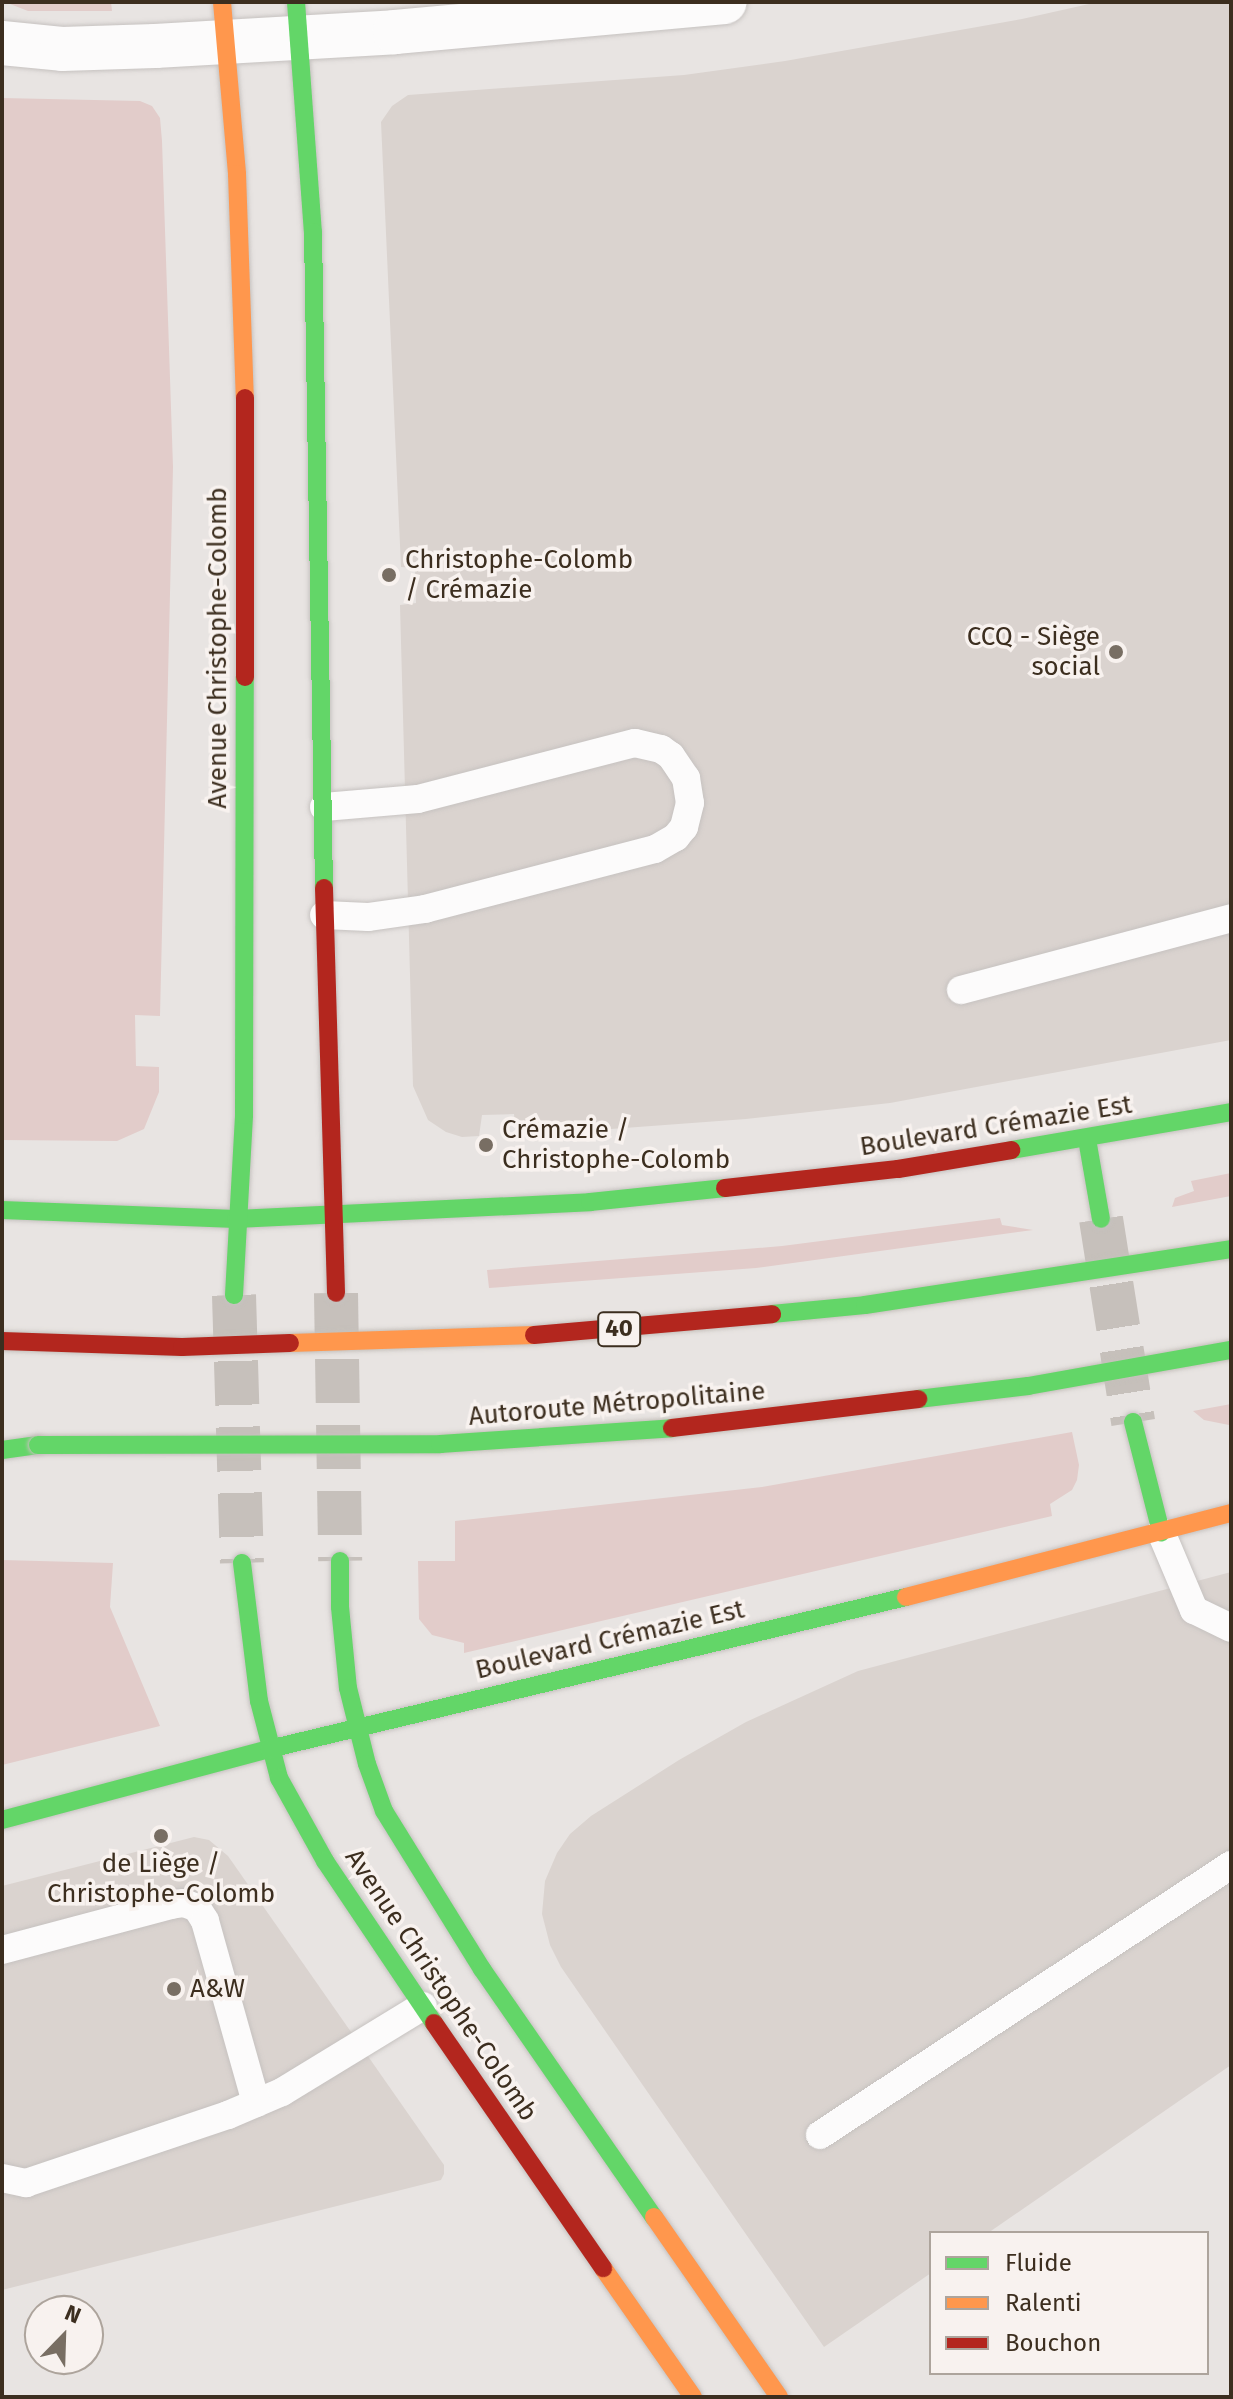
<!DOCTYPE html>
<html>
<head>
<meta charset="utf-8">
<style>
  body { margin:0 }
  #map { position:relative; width:1233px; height:2399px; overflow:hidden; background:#e8e4e2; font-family:"Fira Sans",sans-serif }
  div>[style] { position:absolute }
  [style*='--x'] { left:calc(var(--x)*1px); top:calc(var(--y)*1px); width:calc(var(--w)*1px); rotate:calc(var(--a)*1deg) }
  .built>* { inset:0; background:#dad3cf }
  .green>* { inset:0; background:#e2ccca }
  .secondary-tunnel>* { height:44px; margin-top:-22px; transform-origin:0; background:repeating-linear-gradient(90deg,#c6c0bb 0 44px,transparent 0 66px) }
  .primary-tunnel>* { height:44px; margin-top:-22px; transform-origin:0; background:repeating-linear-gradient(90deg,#c6c0bb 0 44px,transparent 0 66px) }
  .roads { filter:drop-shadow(0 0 2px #c6c2c0) drop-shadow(0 0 2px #c6c2c0) }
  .lane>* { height:28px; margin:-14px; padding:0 14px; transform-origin:14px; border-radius:14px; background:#fcfbfb }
  .street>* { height:44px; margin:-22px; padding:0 22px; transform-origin:22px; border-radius:22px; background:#fcfbfb }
  .fast>* { height:18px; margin:-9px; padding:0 9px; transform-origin:9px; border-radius:9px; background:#63d668 }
  .slow>* { height:18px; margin:-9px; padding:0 9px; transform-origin:9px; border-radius:9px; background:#ff974d }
  .jam>* { height:18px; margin:-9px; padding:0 9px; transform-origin:9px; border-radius:9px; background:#b3261e }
  .bridges { filter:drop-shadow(0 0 2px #c5c0bb) drop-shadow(0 0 2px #c5c0bb) }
  .fast-bridge>* { height:18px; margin:-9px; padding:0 9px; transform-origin:9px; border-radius:9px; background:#63d668 }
  .slow-bridge>* { height:18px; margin:-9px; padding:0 9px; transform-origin:9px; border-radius:9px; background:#ff974d }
  .jam-bridge>* { height:18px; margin:-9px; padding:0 9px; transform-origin:9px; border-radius:9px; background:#b3261e }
  .dots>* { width:22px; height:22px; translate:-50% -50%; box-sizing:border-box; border:4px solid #f8f2ef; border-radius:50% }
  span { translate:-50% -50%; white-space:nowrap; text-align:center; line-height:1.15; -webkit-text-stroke:7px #f8f2ef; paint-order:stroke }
  .shield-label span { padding:2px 6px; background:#f8f2ef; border:2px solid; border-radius:6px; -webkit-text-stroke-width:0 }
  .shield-label { font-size:24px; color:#3c2e1f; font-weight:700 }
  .poi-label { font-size:26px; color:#3c2e1f }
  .left { translate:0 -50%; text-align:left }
  .right { translate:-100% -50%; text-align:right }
  .street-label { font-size:26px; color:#3c2e1f }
  .frame { position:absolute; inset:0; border:4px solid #3c2e1f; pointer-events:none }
  .legend { position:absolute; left:929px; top:2231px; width:280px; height:144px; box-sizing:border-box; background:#f8f2ef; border:2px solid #ada49c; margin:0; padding:10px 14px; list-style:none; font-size:24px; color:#3c2e1f }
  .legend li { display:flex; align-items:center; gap:16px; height:40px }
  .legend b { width:40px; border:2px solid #ada49c }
  .north { position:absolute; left:24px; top:2295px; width:80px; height:80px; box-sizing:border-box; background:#f8f2ef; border:2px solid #ada49c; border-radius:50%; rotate:23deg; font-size:22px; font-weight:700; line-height:32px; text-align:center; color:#3c2e1f }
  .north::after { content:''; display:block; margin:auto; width:28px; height:36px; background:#786e63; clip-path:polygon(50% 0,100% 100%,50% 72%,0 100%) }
</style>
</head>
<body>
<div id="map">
  <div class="built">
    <div style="clip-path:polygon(1098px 2px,1231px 2px,1231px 1040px,890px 1103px,746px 1119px,516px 1136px,514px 1114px,482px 1115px,479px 1136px,462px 1137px,446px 1132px,428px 1120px,413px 1086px,400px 605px,416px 603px,415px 568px,401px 567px,381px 122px,392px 106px,408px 95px,684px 75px,785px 61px,1022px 19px)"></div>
    <div style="clip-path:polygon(1231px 1572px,1231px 2065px,988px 2233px,931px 2233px,931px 2273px,824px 2347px,561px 1967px,550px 1945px,542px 1914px,545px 1881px,557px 1853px,570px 1834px,591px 1816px,679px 1760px,746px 1722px,858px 1671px)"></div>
    <div style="clip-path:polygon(194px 1837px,209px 1840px,228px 1856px,444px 2165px,444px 2174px,441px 2180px,2px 2290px,2px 1886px)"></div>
  </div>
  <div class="green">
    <div style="clip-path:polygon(5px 2px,111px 2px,112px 11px,28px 11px)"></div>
    <div style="clip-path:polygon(2px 98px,140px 101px,152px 106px,160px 118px,162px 141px,173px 467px,160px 1016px,135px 1015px,136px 1066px,159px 1067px,159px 1092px,144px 1129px,117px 1141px,2px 1140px)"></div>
    <div style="clip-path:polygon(1231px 1173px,1231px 1196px,1172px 1207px,1175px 1198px,1194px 1191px,1191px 1181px)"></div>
    <div style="clip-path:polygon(1000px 1218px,1002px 1225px,1033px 1230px,756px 1268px,489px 1288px,487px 1270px,782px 1246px)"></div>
    <div style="clip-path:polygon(1231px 1404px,1231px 1433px,1229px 1425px,1204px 1420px,1193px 1411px)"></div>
    <div style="clip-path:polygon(1072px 1432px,1079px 1465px,1077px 1480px,1072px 1490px,1050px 1504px,1052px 1516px,464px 1653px,464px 1643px,432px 1635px,419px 1619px,418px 1561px,455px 1561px,455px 1521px,762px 1487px)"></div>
    <div style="clip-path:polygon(2px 1560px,113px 1563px,110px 1607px,160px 1726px,2px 1765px)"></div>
  </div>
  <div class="secondary-tunnel">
    <div style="--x:336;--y:1293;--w:268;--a:89.1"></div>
    <div style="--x:234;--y:1295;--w:268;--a:88.3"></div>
  </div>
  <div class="primary-tunnel">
    <div style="--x:1101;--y:1219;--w:206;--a:81"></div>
  </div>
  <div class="roads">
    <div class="lane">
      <div style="--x:324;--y:807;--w:94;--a:-4.9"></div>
      <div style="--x:418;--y:799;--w:224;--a:-14.5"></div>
      <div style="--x:635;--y:743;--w:27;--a:13"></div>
      <div style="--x:661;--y:749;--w:12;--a:35"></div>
      <div style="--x:671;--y:756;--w:27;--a:56"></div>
      <div style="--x:686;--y:778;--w:25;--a:81"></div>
      <div style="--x:690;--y:803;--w:25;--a:104"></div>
      <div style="--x:684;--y:827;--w:13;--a:129"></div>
      <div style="--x:676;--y:837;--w:24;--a:150"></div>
      <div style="--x:655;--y:849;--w:238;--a:165.4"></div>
      <div style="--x:425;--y:909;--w:58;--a:172"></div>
      <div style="--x:368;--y:917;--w:44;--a:-177.4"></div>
      <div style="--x:961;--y:990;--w:279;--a:-14.9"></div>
      <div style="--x:1161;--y:1532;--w:85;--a:67.1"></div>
      <div style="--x:1194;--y:1610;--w:41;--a:25.9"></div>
      <div style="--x:2;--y:1950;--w:175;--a:-14.9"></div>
      <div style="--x:171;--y:1905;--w:13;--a:-9"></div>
      <div style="--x:184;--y:1903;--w:14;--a:21"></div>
      <div style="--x:197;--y:1908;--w:15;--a:58"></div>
      <div style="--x:205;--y:1921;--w:189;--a:74.3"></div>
      <div style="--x:820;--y:2135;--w:492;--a:-33.3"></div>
      <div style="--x:2;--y:2178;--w:25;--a:12"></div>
      <div style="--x:26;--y:2183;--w:213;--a:-18.6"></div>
      <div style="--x:228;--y:2115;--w:59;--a:-23.1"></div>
      <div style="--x:282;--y:2092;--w:165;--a:-31.4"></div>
    </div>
    <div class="street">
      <div style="--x:2;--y:43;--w:60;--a:5.7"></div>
      <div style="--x:62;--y:49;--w:93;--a:-1.8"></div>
      <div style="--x:155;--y:46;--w:240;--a:-3.3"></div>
      <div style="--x:395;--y:32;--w:331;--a:-5.2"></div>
    </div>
    <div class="fast">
      <div style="--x:296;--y:2;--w:231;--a:85.8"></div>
      <div style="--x:313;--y:232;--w:656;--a:89.04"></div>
      <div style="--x:1087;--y:1139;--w:81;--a:80.1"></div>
      <div style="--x:1011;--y:1150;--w:223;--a:-9.8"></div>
      <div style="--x:2;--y:1210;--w:234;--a:2.2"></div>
      <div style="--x:236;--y:1219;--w:354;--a:-2.7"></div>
      <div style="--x:590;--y:1202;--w:136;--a:-5.9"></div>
      <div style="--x:234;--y:1295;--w:180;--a:-86.8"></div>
      <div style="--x:244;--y:1115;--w:438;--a:-89.9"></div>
      <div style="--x:1133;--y:1422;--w:114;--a:75.7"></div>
      <div style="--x:2;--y:1450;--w:36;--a:-8"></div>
      <div style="--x:340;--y:1561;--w:46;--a:90"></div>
      <div style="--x:340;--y:1607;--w:81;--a:84.4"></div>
      <div style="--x:348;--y:1688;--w:78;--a:76"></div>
      <div style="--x:367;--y:1764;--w:50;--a:70.1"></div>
      <div style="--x:384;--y:1811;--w:186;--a:58.2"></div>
      <div style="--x:482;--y:1969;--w:302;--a:55.3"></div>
      <div style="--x:242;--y:1563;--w:139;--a:83"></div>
      <div style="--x:259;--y:1701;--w:80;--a:75.4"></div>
      <div style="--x:279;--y:1778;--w:95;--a:61"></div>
      <div style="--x:325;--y:1861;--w:195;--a:56.1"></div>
      <div style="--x:2;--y:1820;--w:276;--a:-14.9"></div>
      <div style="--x:269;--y:1749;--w:655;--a:-13.42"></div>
    </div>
    <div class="slow">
      <div style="--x:222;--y:2;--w:173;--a:85"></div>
      <div style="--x:237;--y:174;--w:224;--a:88"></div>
      <div style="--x:906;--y:1597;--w:336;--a:-14.5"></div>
      <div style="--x:654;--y:2217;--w:219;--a:55.2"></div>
      <div style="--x:603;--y:2268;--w:157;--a:55.1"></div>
    </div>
    <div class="jam">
      <div style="--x:245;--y:398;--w:279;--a:90"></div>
      <div style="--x:324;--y:888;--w:405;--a:88.3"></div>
      <div style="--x:725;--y:1188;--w:174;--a:-6.3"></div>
      <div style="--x:898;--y:1169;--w:115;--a:-9.5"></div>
      <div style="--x:434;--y:2023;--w:298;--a:55.4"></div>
    </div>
  </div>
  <div class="bridges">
    <div class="fast-bridge">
      <div style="--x:772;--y:1314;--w:93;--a:-5.5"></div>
      <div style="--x:865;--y:1305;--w:370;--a:-8.7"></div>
      <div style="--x:918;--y:1399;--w:111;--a:-6.7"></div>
      <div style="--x:1028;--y:1386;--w:206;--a:-10.1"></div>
      <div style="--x:38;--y:1445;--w:402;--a:-0.1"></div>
      <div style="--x:440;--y:1444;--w:233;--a:-3.9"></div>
    </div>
    <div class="slow-bridge">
      <div style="--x:290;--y:1343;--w:244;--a:-1.9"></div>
    </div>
    <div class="jam-bridge">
      <div style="--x:534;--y:1335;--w:239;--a:-5"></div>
      <div style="--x:2;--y:1341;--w:180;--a:1.9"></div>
      <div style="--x:182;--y:1347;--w:108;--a:-2.1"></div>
      <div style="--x:672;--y:1428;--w:248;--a:-6.7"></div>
    </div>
  </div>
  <div class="dots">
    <div style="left:389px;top:575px;background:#786e63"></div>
    <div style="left:1116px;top:652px;background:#786e63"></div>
    <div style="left:486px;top:1145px;background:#786e63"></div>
    <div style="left:161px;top:1836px;background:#786e63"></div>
    <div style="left:174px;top:1989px;background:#786e63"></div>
  </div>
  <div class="shield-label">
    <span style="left:619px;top:1329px">40</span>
  </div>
  <div class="poi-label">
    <span class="left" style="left:405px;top:575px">Christophe-Colomb<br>/ Crémazie</span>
    <span class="right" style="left:1100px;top:652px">CCQ - Siège<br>social</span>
    <span class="left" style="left:502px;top:1145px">Crémazie /<br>Christophe-Colomb</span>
    <span style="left:161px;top:1879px">de Liège /<br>Christophe-Colomb</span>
    <span class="left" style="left:190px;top:1989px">A&amp;W</span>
  </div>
  <div class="street-label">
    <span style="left:218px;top:648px;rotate:-90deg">Avenue Christophe-Colomb</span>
    <span style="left:996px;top:1126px;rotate:-9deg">Boulevard Crémazie Est</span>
    <span style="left:617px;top:1404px;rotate:-5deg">Autoroute Métropolitaine</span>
    <span style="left:610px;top:1640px;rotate:-13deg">Boulevard Crémazie Est</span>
    <span style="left:441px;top:1985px;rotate:56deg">Avenue Christophe-Colomb</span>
  </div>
  <div class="frame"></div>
  <ul class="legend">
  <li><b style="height:10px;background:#63d668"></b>Fluide</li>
  <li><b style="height:10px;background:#ff974d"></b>Ralenti</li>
  <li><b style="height:10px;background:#b3261e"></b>Bouchon</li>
  </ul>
  <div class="north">N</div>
</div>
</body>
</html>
